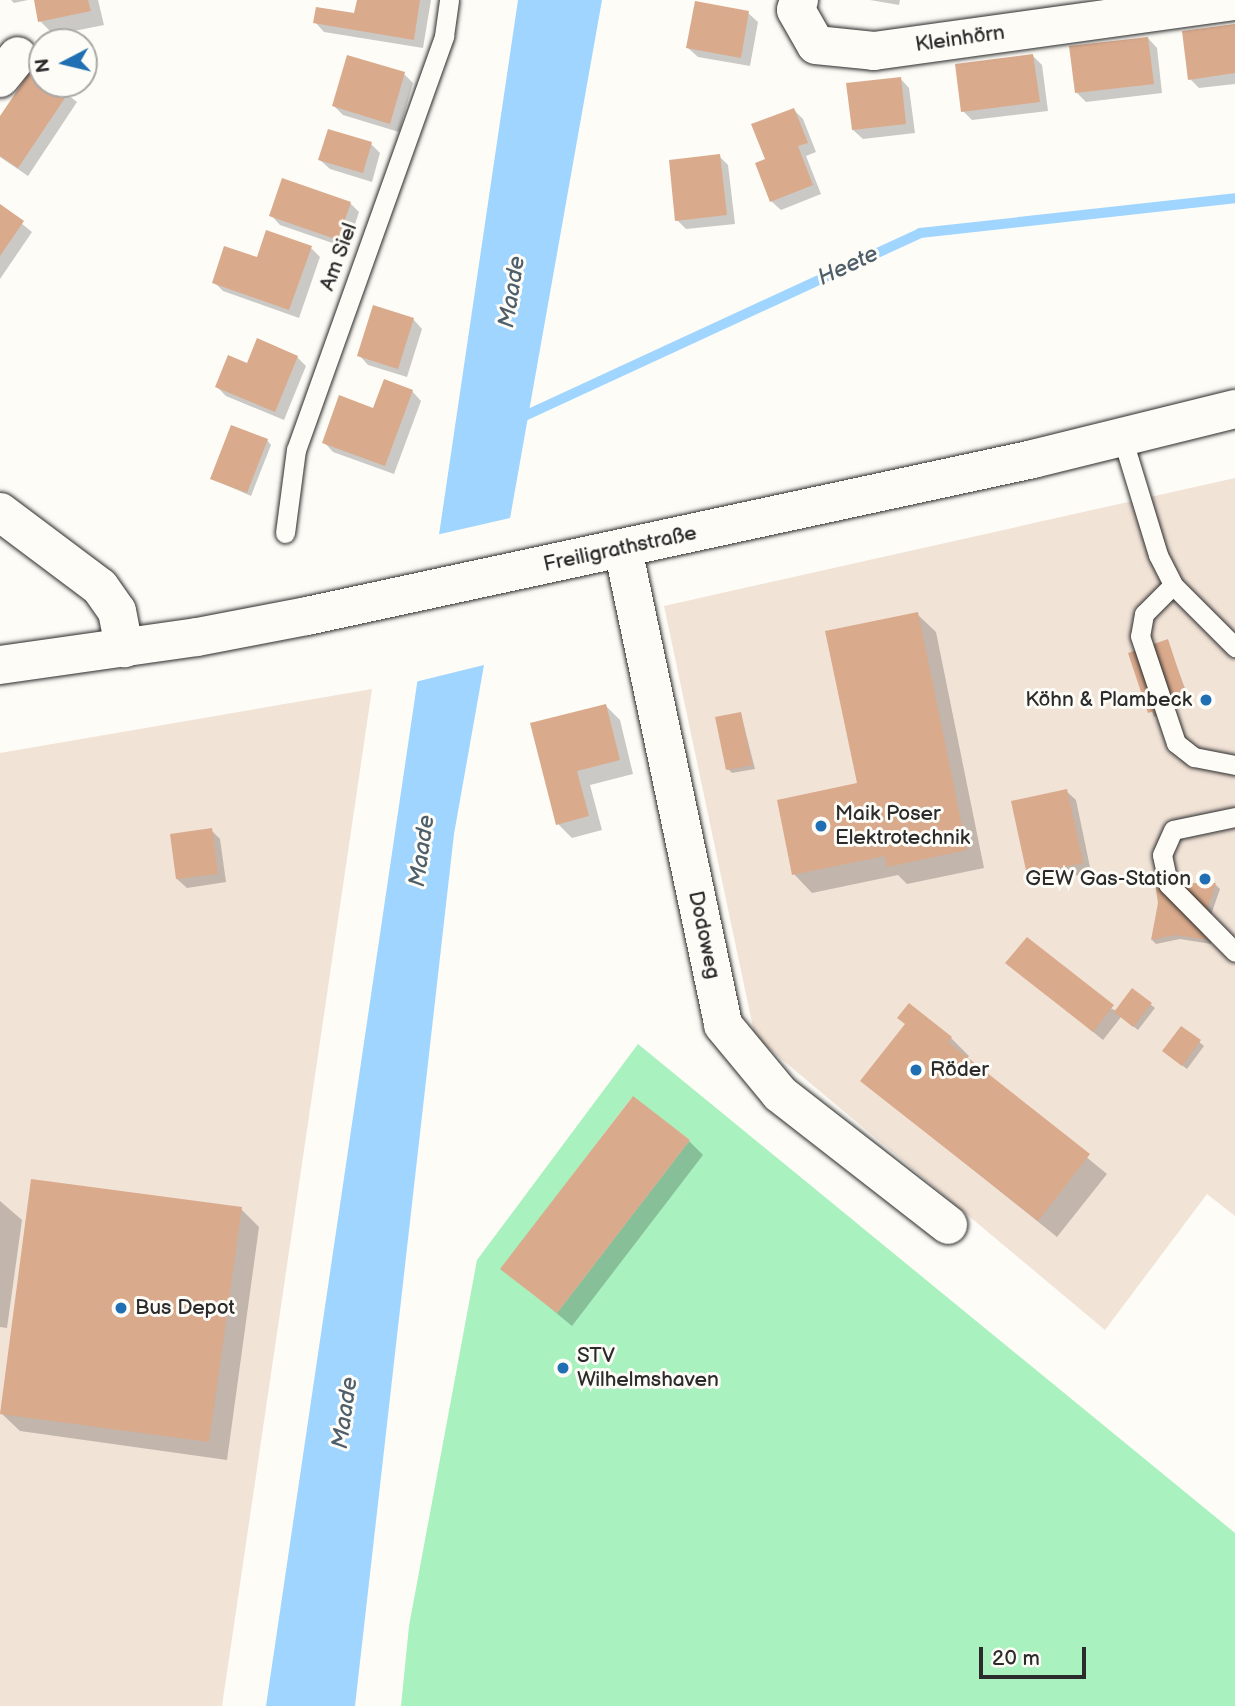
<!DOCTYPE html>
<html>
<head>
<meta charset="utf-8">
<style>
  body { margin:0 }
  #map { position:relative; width:1235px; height:1706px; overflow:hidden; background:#fdfcf7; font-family:"Balsamiq Sans",sans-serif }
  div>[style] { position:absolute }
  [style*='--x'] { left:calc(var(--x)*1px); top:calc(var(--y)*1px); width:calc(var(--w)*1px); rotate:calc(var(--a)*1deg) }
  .built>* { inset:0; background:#f2e3d7 }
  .green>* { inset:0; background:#a9f1be }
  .water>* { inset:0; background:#9fd5fe }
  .pier>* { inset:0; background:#fdfcf7 }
  .shadow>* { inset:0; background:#0003 }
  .stream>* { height:10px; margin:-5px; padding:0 5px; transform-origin:5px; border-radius:5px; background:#9fd5fe }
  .building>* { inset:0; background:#daaa8c }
  .roads { filter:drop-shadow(0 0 2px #2b2b2b) drop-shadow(0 0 2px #2b2b2b) }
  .service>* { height:19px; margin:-9.5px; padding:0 9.5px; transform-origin:9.5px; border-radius:9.5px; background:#fdfcf7 }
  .minor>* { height:38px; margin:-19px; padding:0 19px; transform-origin:19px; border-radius:19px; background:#fdfcf7 }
  .secondary>* { height:38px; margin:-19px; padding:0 19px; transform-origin:19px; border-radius:19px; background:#fdfcf7 }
  .dots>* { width:19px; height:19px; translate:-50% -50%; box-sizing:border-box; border:4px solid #fdfcf7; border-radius:50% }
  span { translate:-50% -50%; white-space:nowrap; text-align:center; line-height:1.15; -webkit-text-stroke:6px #fdfcf7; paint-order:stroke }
  .street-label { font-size:21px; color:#2b2b2b }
  .poi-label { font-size:21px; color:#2b2b2b }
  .right { translate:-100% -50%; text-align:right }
  .left { translate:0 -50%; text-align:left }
  .water-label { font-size:23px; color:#4e5e6a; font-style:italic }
  .north { position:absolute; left:28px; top:28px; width:70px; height:70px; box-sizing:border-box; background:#fdfcf7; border:2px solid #a9a8a5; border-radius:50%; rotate:263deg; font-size:19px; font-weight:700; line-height:28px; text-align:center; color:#2b2b2b }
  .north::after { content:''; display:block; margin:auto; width:24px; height:32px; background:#1f6fb2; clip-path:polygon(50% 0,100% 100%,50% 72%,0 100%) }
  .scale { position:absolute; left:979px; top:1647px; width:107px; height:32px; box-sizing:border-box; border:4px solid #2b2b2b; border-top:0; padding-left:9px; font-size:21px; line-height:24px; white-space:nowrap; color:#2b2b2b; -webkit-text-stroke:5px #fdfcf7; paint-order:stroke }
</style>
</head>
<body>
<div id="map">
  <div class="built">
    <div style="clip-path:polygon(1235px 478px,1235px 1216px,1207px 1194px,1105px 1330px,755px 1037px,664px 606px)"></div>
    <div style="clip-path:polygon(372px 689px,222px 1706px,0 1706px,0 753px)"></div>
  </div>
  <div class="green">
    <div style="clip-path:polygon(evenodd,638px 1044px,1235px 1533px,1235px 1706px,401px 1706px,409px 1626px,477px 1260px,638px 1044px,632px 1097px,690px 1140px,557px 1313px,501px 1269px,632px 1097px)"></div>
  </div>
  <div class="water">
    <div style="clip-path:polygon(518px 0,602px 0,454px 834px,355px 1706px,266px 1706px)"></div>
  </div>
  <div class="pier">
    <div style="clip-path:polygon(514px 517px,488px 664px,415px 682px,436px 535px)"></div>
  </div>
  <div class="shadow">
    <div style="clip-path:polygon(11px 0,28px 0,14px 3px)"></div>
    <div style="clip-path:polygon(35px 0,98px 0,104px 25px,54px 35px,40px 21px)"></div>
    <div style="clip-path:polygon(359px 0,431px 0,423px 48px,324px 32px,315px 22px,356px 15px)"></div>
    <div style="clip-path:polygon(870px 0,900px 0,899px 5px)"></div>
    <div style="clip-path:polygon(748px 13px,758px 22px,750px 66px,698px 57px,688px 48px)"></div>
    <div style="clip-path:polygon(1235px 25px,1235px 84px,1199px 88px,1190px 79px)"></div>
    <div style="clip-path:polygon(1148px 38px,1157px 48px,1162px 93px,1086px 102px,1077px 93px)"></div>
    <div style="clip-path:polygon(1033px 56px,1042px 65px,1048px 111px,972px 120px,963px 111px)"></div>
    <div style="clip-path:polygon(404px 74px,413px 83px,399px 132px,343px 115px,334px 106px)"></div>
    <div style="clip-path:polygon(42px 76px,42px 84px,54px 84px,77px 102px,28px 176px,0 157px,0 119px)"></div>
    <div style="clip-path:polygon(900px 78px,909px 88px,915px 133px,863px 139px,853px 130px)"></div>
    <div style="clip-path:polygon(794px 110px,803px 119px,816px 152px,806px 156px,821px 194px,781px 210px,771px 201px,767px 160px)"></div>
    <div style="clip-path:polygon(371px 144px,380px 153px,372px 182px,330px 169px,320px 160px)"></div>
    <div style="clip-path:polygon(719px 156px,728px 165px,735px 224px,686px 229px,677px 220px)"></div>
    <div style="clip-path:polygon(350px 203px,359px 212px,347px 248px,280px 225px,271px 215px)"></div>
    <div style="clip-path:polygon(0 206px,32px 232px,0 279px)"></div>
    <div style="clip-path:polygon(311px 248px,320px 257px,299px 318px,223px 291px,214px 282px,258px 259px)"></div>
    <div style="clip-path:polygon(413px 319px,422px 329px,407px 377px,368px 365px,359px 355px)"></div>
    <div style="clip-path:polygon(297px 357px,306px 366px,284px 420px,226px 396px,217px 387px)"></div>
    <div style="clip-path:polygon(412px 391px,421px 401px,394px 474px,333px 452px,324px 442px)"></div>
    <div style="clip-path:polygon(267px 440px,271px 445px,251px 496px,212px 479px)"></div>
    <div style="clip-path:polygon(917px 614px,936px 632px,984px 868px,907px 884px,898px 875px,812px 893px,794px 874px,859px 785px)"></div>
    <div style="clip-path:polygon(1167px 641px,1191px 704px,1154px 717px,1130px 654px)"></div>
    <div style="clip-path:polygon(606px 706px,620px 720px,633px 774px,590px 785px,602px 830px,572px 838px,558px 824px,532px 725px)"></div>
    <div style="clip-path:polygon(741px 714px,755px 769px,732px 773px,728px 769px)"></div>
    <div style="clip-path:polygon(1066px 791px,1076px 800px,1091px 872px,1038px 884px,1028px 875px)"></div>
    <div style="clip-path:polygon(211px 830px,220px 839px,226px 882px,187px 888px,177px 879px)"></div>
    <div style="clip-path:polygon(1178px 885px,1216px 885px,1220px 889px,1212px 912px,1211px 944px,1180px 939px,1156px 944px,1152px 940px)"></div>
    <div style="clip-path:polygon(1008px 963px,1117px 1011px,1150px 1004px,1155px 1008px,1138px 1030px,1121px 1017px,1103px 1040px)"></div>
    <div style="clip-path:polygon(1182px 1028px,1204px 1046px,1187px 1069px,1168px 1055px)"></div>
    <div style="clip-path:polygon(951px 1038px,969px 1056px,967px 1059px,1107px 1174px,1057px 1237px,863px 1081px)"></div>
    <div style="clip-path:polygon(689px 1141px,703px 1155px,572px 1326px,503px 1269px)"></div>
    <div style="clip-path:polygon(0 1201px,22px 1220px,7px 1328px,0 1327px)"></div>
    <div style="clip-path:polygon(241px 1209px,259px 1227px,227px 1460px,20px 1431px,1px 1413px)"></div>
  </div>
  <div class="stream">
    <div style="--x:518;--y:419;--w:443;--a:-24.8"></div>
    <div style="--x:920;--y:233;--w:317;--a:-6.3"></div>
  </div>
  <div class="building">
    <div style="clip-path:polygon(34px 0,88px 0,91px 11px,38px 22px)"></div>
    <div style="clip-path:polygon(357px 0,420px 0,414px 40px,313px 23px,316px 7px,354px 13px)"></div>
    <div style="clip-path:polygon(695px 1px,749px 11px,741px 58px,686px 48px)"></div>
    <div style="clip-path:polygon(1235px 24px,1235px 73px,1188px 80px,1182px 31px)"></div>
    <div style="clip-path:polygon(1148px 37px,1154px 84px,1075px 93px,1069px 46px)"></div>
    <div style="clip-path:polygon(1033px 54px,1040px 102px,961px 112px,955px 64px)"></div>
    <div style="clip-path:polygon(347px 55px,405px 72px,390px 124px,332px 106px)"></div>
    <div style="clip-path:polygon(33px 67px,42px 73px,42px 84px,58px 84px,69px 92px,18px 168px,0 156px,0 116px)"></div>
    <div style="clip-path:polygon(901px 77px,906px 124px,852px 130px,846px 83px)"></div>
    <div style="clip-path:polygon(794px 108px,808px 143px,798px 146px,813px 185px,770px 202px,755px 163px,765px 159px,751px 124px)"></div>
    <div style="clip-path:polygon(328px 129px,372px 142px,363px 173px,318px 160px)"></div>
    <div style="clip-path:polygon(720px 154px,727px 215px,675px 221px,669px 160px)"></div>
    <div style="clip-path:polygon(282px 178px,351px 202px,338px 240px,269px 216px)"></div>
    <div style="clip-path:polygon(0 204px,24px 221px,0 256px)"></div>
    <div style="clip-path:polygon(266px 230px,312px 246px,289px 310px,212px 283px,224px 246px,257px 257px)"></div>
    <div style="clip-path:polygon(373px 305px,414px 318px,398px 369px,357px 356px)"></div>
    <div style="clip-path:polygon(257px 338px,298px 356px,275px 412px,215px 387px,228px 355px,247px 363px)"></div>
    <div style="clip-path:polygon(384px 379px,413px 390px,385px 466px,322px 443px,339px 395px,373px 408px)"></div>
    <div style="clip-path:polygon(231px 425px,268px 439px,247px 493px,210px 479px)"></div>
    <div style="clip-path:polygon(918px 612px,967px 850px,887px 867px,885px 856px,792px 875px,777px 800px,857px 783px,825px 631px)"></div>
    <div style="clip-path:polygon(1168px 639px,1188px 700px,1148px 713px,1128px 653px)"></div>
    <div style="clip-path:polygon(606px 704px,620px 760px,577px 771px,589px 816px,556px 825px,530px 723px)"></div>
    <div style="clip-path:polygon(741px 712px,752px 765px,726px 770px,715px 717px)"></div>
    <div style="clip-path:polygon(1067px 789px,1083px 863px,1027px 875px,1011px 801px)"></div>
    <div style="clip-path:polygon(212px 828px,218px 874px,176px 879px,170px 834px)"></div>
    <div style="clip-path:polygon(1153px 871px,1179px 883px,1216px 883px,1208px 907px,1210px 940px,1175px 935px,1151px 940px,1158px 903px)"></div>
    <div style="clip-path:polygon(1027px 937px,1114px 1005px,1093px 1032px,1005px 963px)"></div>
    <div style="clip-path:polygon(1132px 988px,1152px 1003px,1133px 1027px,1114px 1012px)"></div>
    <div style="clip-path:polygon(909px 1003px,952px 1037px,948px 1042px,1090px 1154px,1038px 1221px,860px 1081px,905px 1024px,897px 1018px)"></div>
    <div style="clip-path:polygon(1181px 1026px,1201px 1040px,1182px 1066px,1162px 1051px)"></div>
    <div style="clip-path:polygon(633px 1096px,690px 1140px,557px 1313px,500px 1269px)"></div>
    <div style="clip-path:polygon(31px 1179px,242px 1207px,209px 1442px,0 1414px)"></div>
  </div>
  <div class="roads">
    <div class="service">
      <div style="--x:1122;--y:437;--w:123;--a:73"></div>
      <div style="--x:1158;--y:555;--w:34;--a:63"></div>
      <div style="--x:1173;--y:585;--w:88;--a:45"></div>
      <div style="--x:285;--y:533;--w:84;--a:-82.5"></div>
      <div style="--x:296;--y:450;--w:440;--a:-70.3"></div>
      <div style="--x:444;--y:36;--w:36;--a:-82"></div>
      <div style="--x:1173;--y:585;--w:41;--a:135"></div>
      <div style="--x:1144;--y:614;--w:22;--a:100"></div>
      <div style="--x:1140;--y:636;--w:113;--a:71.4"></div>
      <div style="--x:1176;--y:743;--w:23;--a:38"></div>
      <div style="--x:1194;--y:757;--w:42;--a:11"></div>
      <div style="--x:1235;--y:817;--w:63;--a:168.2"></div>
      <div style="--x:1173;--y:830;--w:27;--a:114"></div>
      <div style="--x:1162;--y:855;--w:30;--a:78"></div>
      <div style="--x:1168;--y:884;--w:95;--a:45.4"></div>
    </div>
    <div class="minor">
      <div style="--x:799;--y:0;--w:10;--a:107"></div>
      <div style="--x:796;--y:10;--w:40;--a:60.3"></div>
      <div style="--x:816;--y:45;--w:58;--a:5.9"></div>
      <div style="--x:874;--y:51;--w:364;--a:-7.9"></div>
      <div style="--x:0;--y:78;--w:28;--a:-51"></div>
      <div style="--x:0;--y:512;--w:125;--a:36.9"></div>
      <div style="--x:100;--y:587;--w:29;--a:55"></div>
      <div style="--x:117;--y:611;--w:38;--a:79"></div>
      <div style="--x:623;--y:549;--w:486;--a:78.1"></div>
      <div style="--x:723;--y:1025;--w:89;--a:50.4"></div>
      <div style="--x:780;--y:1094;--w:213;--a:37.9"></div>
    </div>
    <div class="secondary">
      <div style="--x:0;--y:665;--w:199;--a:-8.1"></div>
      <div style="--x:197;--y:637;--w:112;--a:-10.8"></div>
      <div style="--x:307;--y:616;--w:743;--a:-12.2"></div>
      <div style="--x:1033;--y:459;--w:208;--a:-13.9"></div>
    </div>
  </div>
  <div class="dots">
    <div style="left:1206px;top:700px;background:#1f6fb2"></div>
    <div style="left:821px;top:826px;background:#1f6fb2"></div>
    <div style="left:1205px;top:879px;background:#1f6fb2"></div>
    <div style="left:916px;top:1070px;background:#1f6fb2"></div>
    <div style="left:121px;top:1308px;background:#1f6fb2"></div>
    <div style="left:563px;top:1368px;background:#1f6fb2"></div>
  </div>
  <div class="street-label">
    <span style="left:960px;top:39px;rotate:-8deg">Kleinhörn</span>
    <span style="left:339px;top:257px;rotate:-70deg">Am Siel</span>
    <span style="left:620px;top:549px;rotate:-12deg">Freiligrathstraße</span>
    <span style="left:704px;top:935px;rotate:78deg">Dodoweg</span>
  </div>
  <div class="poi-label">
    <span class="right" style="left:1192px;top:700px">Köhn &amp; Plambeck</span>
    <span class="left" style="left:835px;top:826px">Maik Poser<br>Elektrotechnik</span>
    <span class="right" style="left:1191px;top:879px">GEW Gas-Station</span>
    <span class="left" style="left:930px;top:1070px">Röder</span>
    <span class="left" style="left:135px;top:1308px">Bus Depot</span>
    <span class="left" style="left:577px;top:1368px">STV<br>Wilhelmshaven</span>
  </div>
  <div class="water-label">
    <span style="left:848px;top:266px;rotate:-25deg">Heete</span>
    <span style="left:512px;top:292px;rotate:-81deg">Maade</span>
    <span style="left:422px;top:851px;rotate:-82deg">Maade</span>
    <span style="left:345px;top:1413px;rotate:-82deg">Maade</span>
  </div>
  <div class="north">N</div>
  <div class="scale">20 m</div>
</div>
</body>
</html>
